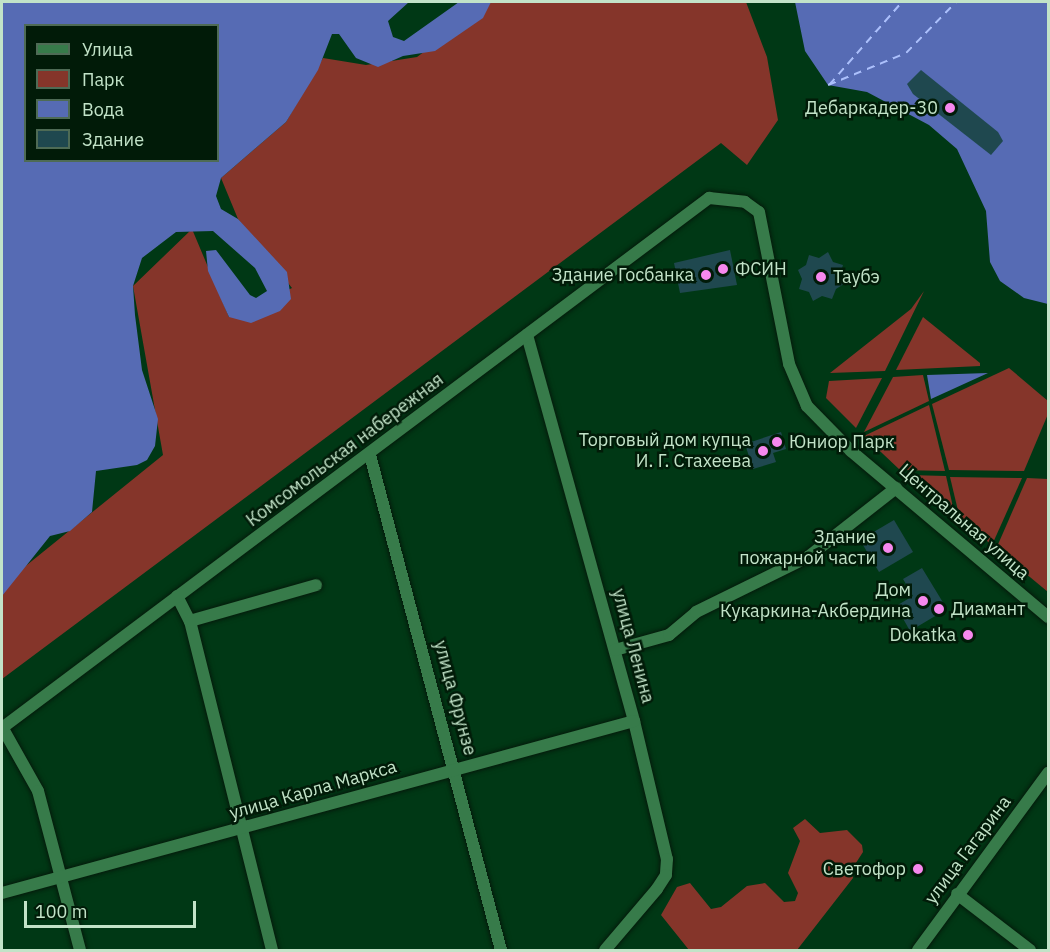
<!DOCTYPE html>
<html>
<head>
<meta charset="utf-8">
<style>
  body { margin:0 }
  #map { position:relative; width:1050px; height:952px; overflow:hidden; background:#003815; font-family:"IBM Plex Sans",sans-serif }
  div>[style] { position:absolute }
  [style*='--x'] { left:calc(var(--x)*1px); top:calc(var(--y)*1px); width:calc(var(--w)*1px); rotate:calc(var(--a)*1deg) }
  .green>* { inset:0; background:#85352a }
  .water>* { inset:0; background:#566bb4 }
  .ferry>* { height:1.5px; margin-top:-0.75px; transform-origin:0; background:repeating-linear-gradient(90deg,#acc0fc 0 8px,transparent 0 14px) }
  .building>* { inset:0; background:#1f484f }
  .roads { filter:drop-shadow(0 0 2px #051a0b) drop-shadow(0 0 2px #051a0b) }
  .minor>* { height:12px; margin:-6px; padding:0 6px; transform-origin:6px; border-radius:6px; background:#377b4a }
  .dots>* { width:16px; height:16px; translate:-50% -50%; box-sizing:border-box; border:3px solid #011b08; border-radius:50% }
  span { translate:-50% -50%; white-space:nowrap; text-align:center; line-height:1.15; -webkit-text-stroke:5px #011b08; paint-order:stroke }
  .poi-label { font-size:18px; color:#c2e3c8 }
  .right { translate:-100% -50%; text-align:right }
  .left { translate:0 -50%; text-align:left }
  .street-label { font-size:18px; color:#c2e3c8 }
  .frame { position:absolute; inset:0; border:3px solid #c2e3c8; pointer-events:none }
  .legend { position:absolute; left:24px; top:24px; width:195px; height:138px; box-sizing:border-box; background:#011b08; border:2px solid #4e6b55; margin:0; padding:8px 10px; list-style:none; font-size:18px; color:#c2e3c8 }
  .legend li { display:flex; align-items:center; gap:12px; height:30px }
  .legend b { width:30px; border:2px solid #4e6b55 }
  .scale { position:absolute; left:24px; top:901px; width:172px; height:27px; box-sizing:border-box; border:3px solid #c2e3c8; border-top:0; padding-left:8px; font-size:18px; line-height:21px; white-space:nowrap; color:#c2e3c8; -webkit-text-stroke:4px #011b08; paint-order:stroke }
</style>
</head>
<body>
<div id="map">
  <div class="green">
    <div style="clip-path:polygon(491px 2px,746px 2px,767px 57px,778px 120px,747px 165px,721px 143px,2px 679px,2px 592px,17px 573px,163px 455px,133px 286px,192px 229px,229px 317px,292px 288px,238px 219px,221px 178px,286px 122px,323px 58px,366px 65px,417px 57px)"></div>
    <div style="clip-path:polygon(924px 291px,885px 371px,830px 373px,911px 309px)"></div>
    <div style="clip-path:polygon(923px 317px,980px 363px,980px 366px,896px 370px)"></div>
    <div style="clip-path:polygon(1009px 368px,1048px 401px,1048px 414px,1024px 471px,949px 470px,932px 404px)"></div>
    <div style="clip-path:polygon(923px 375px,929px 401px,864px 432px,893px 377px)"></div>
    <div style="clip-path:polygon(882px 378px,856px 428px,826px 398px,829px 381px)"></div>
    <div style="clip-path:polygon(929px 405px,945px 471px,900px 470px,864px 436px)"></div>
    <div style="clip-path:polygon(908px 475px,946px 476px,955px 516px)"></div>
    <div style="clip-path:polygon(950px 477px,1022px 478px,992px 545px,960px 519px)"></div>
    <div style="clip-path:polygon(1027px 478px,1048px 479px,1048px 592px,996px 549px)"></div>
    <div style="clip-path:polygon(805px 819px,820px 833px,847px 830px,862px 845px,863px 852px,852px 869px,853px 878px,797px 950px,689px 950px,661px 915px,677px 887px,690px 883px,711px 909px,721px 907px,747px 886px,765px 883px,784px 902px,795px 901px,798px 893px,788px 873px,800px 841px,793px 828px)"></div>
  </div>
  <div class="water">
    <div style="clip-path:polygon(evenodd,2px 2px,409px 2px,388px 21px,393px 37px,404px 41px,459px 2px,491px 2px,483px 18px,435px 51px,403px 56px,378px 67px,356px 58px,339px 34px,332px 34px,318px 70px,286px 122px,221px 178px,216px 196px,221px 209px,238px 219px,287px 272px,291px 299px,280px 311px,251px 323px,229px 317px,208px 271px,206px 251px,216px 250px,250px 295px,256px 298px,267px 291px,255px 268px,213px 231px,176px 232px,142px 258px,133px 286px,135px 315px,142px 370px,158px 419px,155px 446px,147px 460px,137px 465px,96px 471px,92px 512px,70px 531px,50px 536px,2px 596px,2px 2px,26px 26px,218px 26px,218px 160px,26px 160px,26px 26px)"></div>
    <div style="clip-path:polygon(795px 2px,1048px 2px,1048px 304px,1024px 298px,1000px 281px,990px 262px,986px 211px,957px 149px,929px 125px,867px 92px,828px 85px,805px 51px)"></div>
    <div style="clip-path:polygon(988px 373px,931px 399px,927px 375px)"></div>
  </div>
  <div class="ferry">
    <div style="--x:828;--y:85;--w:84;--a:-22.3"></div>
    <div style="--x:906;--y:53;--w:71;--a:-45.6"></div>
    <div style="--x:829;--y:85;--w:111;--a:-48.7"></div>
  </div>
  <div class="building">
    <div style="clip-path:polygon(921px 70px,998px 132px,1003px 141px,991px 155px,913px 94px,907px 84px)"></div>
    <div style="clip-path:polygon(730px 250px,737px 285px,680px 293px,674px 263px)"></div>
    <div style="clip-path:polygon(828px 252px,833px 262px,843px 265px,840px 275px,844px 284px,836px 289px,832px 299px,822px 296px,813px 301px,809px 292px,799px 289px,802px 279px,798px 270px,806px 265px,809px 255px,819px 258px)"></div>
    <div style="clip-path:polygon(781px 432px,786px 449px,773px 453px,776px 462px,753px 469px,745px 444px)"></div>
    <div style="clip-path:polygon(894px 520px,913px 552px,879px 572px,860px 540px)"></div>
    <div style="clip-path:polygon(922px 568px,947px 609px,910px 631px,896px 606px,913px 596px,903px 579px)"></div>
  </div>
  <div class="roads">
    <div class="minor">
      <div style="--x:527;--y:335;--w:401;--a:74.5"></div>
      <div style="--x:634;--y:721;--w:142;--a:76.6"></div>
      <div style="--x:667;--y:859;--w:16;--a:94"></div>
      <div style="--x:666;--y:875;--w:17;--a:123"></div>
      <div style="--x:657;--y:889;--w:80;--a:130.4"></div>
      <div style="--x:370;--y:455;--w:512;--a:75.18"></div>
      <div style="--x:177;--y:596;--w:28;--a:63"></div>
      <div style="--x:190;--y:621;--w:339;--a:76"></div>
      <div style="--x:190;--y:621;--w:131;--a:-15.9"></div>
      <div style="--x:615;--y:650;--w:56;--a:-15.5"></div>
      <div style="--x:669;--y:635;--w:35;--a:-40"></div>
      <div style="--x:696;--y:612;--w:125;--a:-26.2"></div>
      <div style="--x:808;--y:557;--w:112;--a:-38.1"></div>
      <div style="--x:2;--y:727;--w:73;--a:60.6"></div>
      <div style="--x:38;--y:791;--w:164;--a:75.2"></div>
      <div style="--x:2;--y:728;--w:884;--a:-36.86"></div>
      <div style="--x:709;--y:198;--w:36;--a:6"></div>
      <div style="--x:745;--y:202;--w:17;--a:36"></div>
      <div style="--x:759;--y:212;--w:155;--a:78.8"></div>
      <div style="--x:789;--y:364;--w:46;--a:66.8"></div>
      <div style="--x:807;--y:406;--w:63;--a:45.6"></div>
      <div style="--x:851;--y:451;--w:258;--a:40.1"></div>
      <div style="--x:2;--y:893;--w:655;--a:-15.22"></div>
      <div style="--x:957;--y:894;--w:92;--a:37.5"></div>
      <div style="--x:918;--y:950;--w:220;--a:-53.7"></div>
    </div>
  </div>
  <div class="dots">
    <div style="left:950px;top:108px;background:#f688ed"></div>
    <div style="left:723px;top:269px;background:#f688ed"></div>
    <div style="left:706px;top:275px;background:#f688ed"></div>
    <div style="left:821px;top:277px;background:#f688ed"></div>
    <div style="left:777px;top:442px;background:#f688ed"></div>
    <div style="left:763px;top:451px;background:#f688ed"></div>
    <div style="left:888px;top:548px;background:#f688ed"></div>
    <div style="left:923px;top:601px;background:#f688ed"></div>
    <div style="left:939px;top:609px;background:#f688ed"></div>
    <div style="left:968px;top:635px;background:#f688ed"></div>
    <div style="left:918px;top:869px;background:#f688ed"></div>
  </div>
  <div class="poi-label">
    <span class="right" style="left:938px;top:108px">Дебаркадер-30</span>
    <span class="left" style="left:735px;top:269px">ФСИН</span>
    <span class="right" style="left:694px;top:275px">Здание Госбанка</span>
    <span class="left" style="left:833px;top:277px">Таубэ</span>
    <span class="right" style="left:751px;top:451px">Торговый дом купца<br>И. Г. Стахеева</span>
    <span class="left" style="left:789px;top:442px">Юниор Парк</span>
    <span class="right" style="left:876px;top:548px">Здание<br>пожарной части</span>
    <span class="right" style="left:911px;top:601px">Дом<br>Кукаркина-Акбердина</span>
    <span class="left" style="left:951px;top:609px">Диамант</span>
    <span class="right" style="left:956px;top:635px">Dokatka</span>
    <span class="right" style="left:906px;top:869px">Светофор</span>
  </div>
  <div class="street-label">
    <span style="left:345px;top:450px;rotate:-37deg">Комсомольская набережная</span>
    <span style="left:964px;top:522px;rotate:41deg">Центральная улица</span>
    <span style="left:633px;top:646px;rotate:75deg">улица Ленина</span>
    <span style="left:455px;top:698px;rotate:75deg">улица Фрунзе</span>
    <span style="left:313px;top:790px;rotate:-16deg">улица Карла Маркса</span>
    <span style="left:968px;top:850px;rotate:-53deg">улица Гагарина</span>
  </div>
  <div class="frame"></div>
  <ul class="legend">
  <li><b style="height:8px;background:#377b4a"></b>Улица</li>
  <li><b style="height:16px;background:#85352a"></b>Парк</li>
  <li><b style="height:16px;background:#566bb4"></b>Вода</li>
  <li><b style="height:16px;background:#1f484f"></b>Здание</li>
  </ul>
  <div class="scale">100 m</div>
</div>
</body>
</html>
